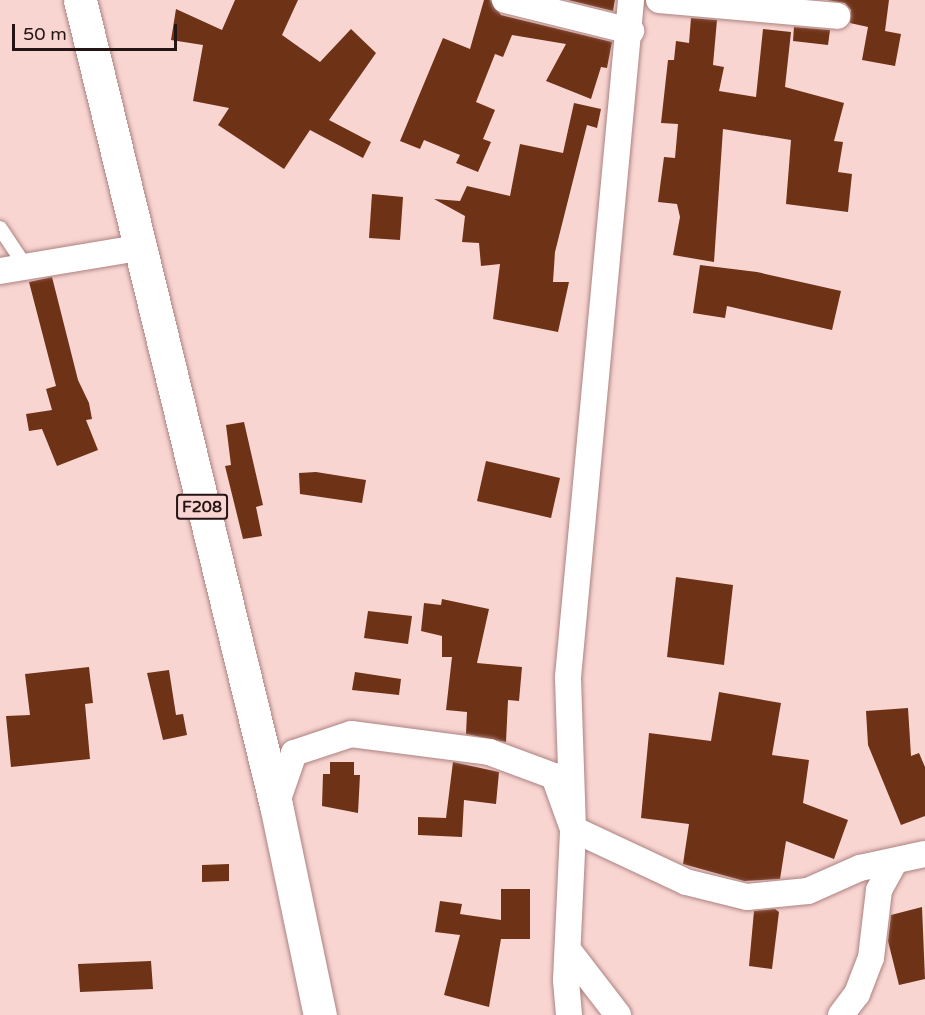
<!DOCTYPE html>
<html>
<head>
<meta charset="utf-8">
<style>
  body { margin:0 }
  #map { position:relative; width:925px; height:1015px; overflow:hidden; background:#f9d5d2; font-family:"Varela Round",sans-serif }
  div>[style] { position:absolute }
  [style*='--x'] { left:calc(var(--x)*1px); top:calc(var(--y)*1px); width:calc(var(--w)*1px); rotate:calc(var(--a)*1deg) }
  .building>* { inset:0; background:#6e3216 }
  .roads { filter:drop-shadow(0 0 2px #ac8380) drop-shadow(0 0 2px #ac8380) }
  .lane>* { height:14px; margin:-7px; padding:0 7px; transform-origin:7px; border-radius:7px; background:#fff }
  .street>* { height:26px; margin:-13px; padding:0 13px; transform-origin:13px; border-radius:13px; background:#fff }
  .primary>* { height:33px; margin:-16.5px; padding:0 16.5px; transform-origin:16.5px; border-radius:16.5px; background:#fff }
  span { translate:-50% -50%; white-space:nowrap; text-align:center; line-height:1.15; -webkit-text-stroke:6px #f9d5d2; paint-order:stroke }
  .shield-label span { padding:2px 4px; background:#f9d5d2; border:2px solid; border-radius:4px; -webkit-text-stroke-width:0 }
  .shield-label { font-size:16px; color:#241413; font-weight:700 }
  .scale { position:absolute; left:12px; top:24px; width:165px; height:27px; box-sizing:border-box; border:3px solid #241413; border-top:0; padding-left:8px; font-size:18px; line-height:21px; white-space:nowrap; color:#241413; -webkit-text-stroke:4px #f9d5d2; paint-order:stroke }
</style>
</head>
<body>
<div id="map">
  <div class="building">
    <div style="clip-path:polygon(235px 0,298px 0,282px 35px,320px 62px,351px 29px,376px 53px,329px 120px,371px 142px,363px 158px,310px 130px,284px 169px,218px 125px,229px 108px,193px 101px,203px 45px,171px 40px,176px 9px,222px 30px)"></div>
    <div style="clip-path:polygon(484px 0,490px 0,501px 15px,612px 42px,607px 68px,601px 67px,591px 99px,546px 81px,566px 44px,512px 35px,503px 57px,495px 54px,476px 102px,495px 110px,483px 139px,491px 142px,478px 172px,456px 163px,460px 155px,424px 140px,420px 149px,400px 141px,443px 38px,470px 49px)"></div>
    <div style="clip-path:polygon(568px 0,615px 0,613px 11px)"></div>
    <div style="clip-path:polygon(827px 0,889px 0,885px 31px,901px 34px,895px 66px,862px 60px,868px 27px,850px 23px,851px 10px,845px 3px)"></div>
    <div style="clip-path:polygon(691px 18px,717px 20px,713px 65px,724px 67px,719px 91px,756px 97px,763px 29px,791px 32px,785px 87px,844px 103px,834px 141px,843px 142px,838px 172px,852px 174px,848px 212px,786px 204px,791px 140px,723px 129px,714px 262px,673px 255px,680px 217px,677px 204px,658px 202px,664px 157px,675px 158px,678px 124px,661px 123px,668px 60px,674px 60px,676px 41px,689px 43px)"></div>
    <div style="clip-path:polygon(794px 27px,830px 30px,828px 45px,793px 41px)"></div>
    <div style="clip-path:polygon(574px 103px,601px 109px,597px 128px,587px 125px,555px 252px,553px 282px,569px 282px,558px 332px,493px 319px,500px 264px,481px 266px,479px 243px,462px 242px,465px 216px,434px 199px,460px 201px,467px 186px,510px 196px,520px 144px,563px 153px)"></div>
    <div style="clip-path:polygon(372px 194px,403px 197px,400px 240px,369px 238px)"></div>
    <div style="clip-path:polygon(700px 265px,757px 272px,841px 291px,832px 330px,727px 306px,725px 318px,693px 313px)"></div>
    <div style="clip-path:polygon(52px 277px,78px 380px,89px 403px,92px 419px,86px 420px,98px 450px,57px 466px,42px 429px,29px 431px,26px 414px,52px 410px,46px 389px,56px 386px,29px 282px)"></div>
    <div style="clip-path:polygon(244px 422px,263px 505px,256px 507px,262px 536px,243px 539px,225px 466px,231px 465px,226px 425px)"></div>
    <div style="clip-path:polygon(486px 461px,560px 478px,551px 518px,477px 501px)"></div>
    <div style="clip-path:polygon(316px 472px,366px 480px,362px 503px,300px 494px,299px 473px)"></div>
    <div style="clip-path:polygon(676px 577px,733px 585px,724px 665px,667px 657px)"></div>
    <div style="clip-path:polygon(442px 599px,489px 609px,477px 663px,522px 667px,519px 701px,508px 700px,506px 742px,466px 734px,467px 712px,446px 710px,452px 657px,442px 657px,442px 636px,421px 631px,424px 603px,441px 605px)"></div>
    <div style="clip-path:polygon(368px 611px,412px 616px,408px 644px,364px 638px)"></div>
    <div style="clip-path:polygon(89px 667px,93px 703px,85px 704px,90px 759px,11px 767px,6px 716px,30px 715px,25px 674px)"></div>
    <div style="clip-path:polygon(169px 670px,176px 715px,183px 714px,187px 735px,163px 740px,147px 673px)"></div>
    <div style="clip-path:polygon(355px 672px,401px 679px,399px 695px,352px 690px)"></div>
    <div style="clip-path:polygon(719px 692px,781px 703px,772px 755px,809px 760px,803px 803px,848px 820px,834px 859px,786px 841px,780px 879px,744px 881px,683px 864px,689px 824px,641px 818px,649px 733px,711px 741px)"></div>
    <div style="clip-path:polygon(908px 708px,911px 756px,919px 753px,925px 767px,925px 816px,901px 825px,868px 745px,866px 711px)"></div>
    <div style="clip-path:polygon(330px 762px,354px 762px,354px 775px,360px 775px,358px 813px,322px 806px,323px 774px,330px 774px)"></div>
    <div style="clip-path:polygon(453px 762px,499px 772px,496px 804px,464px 800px,462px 837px,418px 835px,418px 817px,446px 818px)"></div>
    <div style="clip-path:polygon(229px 864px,229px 881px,202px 882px,202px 865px)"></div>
    <div style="clip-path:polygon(501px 889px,530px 889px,530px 939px,501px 939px,489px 1007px,444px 995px,460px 935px,435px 932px,440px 901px,462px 904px,460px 914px,501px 920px)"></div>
    <div style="clip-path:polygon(922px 907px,925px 979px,899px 985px,888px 941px,891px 915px)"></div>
    <div style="clip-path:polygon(775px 909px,779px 912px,772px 969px,749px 966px,754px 911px)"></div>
    <div style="clip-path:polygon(151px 961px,153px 989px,80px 992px,78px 964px)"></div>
  </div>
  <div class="roads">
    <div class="lane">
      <div style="--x:0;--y:228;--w:47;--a:56.3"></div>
    </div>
    <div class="street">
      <div style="--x:505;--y:0;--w:130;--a:13.8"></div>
      <div style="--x:659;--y:0;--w:179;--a:5.1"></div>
      <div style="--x:0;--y:271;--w:139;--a:-9.5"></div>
      <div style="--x:276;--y:805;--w:55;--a:-70.9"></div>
      <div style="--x:294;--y:753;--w:60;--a:-18.4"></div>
      <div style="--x:351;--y:734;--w:139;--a:7.4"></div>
      <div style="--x:489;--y:752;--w:69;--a:20.3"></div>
      <div style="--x:554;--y:776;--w:56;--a:70.3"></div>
      <div style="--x:573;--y:829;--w:125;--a:25.1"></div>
      <div style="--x:686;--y:882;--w:63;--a:13.8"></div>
      <div style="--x:747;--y:897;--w:61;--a:-5.6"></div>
      <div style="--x:808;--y:891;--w:57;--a:-23.9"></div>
      <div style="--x:860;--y:868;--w:66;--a:-12.2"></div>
      <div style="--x:568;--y:950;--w:82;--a:52.4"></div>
      <div style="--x:569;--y:1015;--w:35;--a:-95"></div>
      <div style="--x:566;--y:980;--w:151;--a:-87.3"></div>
      <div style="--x:573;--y:829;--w:152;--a:-91.9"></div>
      <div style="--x:568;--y:677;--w:680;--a:-84.68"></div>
      <div style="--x:841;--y:1015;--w:26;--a:-53"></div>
      <div style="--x:857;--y:994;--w:39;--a:-69"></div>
      <div style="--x:871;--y:958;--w:68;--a:-83.3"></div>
      <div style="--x:879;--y:890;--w:33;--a:-61"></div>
    </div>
    <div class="primary">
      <div style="--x:80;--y:0;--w:829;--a:76.32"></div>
      <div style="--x:276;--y:805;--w:215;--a:78.2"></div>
    </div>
  </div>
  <div class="shield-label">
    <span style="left:202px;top:507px">F208</span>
  </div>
  <div class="scale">50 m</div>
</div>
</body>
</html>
